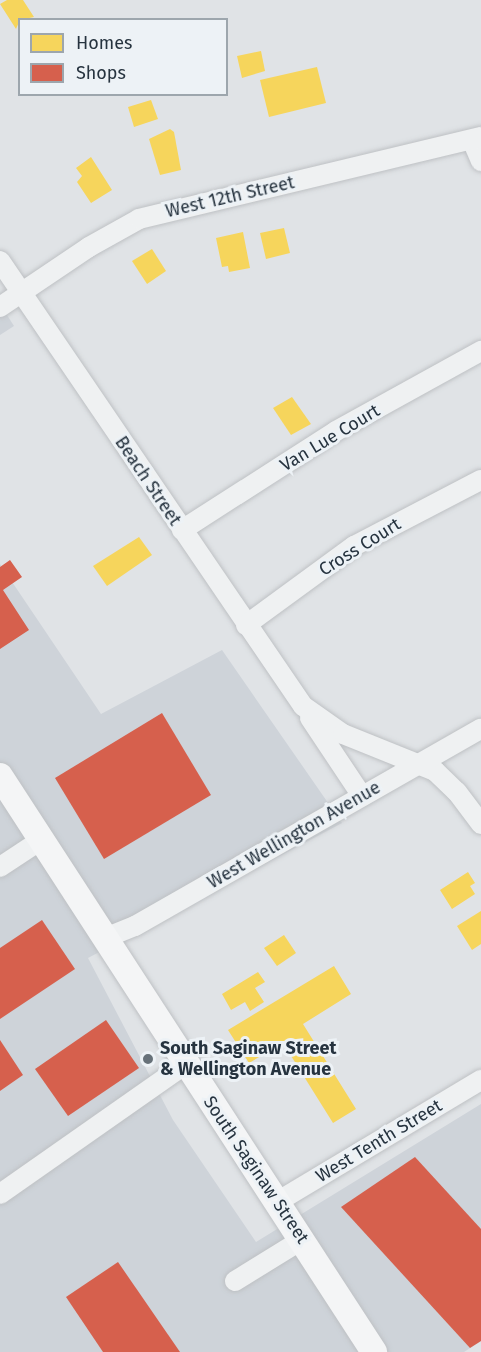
<!DOCTYPE html>
<html>
<head>
<meta charset="utf-8">
<style>
  body { margin:0 }
  #map { position:relative; width:481px; height:1352px; overflow:hidden; background:#e0e3e6; font-family:"Fira Sans",sans-serif }
  div>[style] { position:absolute }
  [style*='--x'] { left:calc(var(--x)*1px); top:calc(var(--y)*1px); width:calc(var(--w)*1px); rotate:calc(var(--a)*1deg) }
  .built>* { inset:0; background:#ced3d9 }
  .homes>* { inset:0; background:#f6d55c }
  .shops>* { inset:0; background:#d6604d }
  .roads { filter:drop-shadow(0 0 2px #bec1c4) drop-shadow(0 0 2px #bec1c4) }
  .minor>* { height:20px; margin:-10px; padding:0 10px; transform-origin:10px; border-radius:10px; background:#eff1f2 }
  .major>* { height:26px; margin:-13px; padding:0 13px; transform-origin:13px; border-radius:13px; background:#f4f5f6 }
  .dots>* { width:16px; height:16px; translate:-50% -50%; box-sizing:border-box; border:3px solid #edf2f6; border-radius:50% }
  span { translate:-50% -50%; white-space:nowrap; text-align:center; line-height:1.15; -webkit-text-stroke:6px #edf2f6; paint-order:stroke }
  .street-label { font-size:18px; color:#26333f }
  .poi-label { font-size:18px; color:#26333f; font-weight:700 }
  .left { translate:0 -50%; text-align:left }
  .legend { position:absolute; left:18px; top:18px; width:210px; height:78px; box-sizing:border-box; background:#edf2f6; border:2px solid #9da6ad; margin:0; padding:8px 10px; list-style:none; font-size:18px; color:#26333f }
  .legend li { display:flex; align-items:center; gap:12px; height:30px }
  .legend b { width:30px; border:2px solid #9da6ad }
</style>
</head>
<body>
<div id="map">
  <div class="built">
    <div style="clip-path:polygon(0 304px,14px 326px,0 335px)"></div>
    <div style="clip-path:polygon(0 564px,101px 714px,222px 650px,342px 823px,88px 958px,173px 1120px,256px 1242px,481px 1104px,481px 1341px,464px 1352px,0 1352px)"></div>
  </div>
  <div class="homes">
    <div style="clip-path:polygon(7px 0,23px 0,34px 17px,20px 20px,16px 29px,0 4px)"></div>
    <div style="clip-path:polygon(261px 51px,265px 71px,242px 78px,237px 56px)"></div>
    <div style="clip-path:polygon(317px 67px,326px 103px,269px 117px,260px 80px)"></div>
    <div style="clip-path:polygon(151px 100px,158px 119px,134px 127px,128px 107px)"></div>
    <div style="clip-path:polygon(170px 129px,174px 132px,181px 170px,160px 175px,149px 139px)"></div>
    <div style="clip-path:polygon(91px 157px,112px 190px,91px 203px,77px 182px,82px 176px,76px 168px)"></div>
    <div style="clip-path:polygon(284px 228px,290px 253px,266px 259px,260px 233px)"></div>
    <div style="clip-path:polygon(243px 232px,250px 268px,229px 272px,228px 266px,222px 267px,216px 238px)"></div>
    <div style="clip-path:polygon(152px 249px,166px 271px,147px 284px,132px 261px)"></div>
    <div style="clip-path:polygon(292px 397px,311px 424px,291px 435px,273px 408px)"></div>
    <div style="clip-path:polygon(139px 537px,152px 555px,107px 586px,93px 566px)"></div>
    <div style="clip-path:polygon(468px 872px,475px 883px,470px 886px,475px 894px,452px 909px,440px 890px)"></div>
    <div style="clip-path:polygon(481px 911px,481px 944px,472px 950px,457px 926px)"></div>
    <div style="clip-path:polygon(284px 935px,296px 953px,277px 966px,264px 948px)"></div>
    <div style="clip-path:polygon(334px 966px,351px 994px,303px 1024px,356px 1109px,333px 1123px,283px 1043px,249px 1063px,228px 1030px)"></div>
    <div style="clip-path:polygon(258px 972px,265px 982px,255px 988px,264px 1002px,250px 1011px,245px 1002px,231px 1010px,222px 994px)"></div>
  </div>
  <div class="shops">
    <div style="clip-path:polygon(10px 560px,22px 577px,3px 590px,29px 630px,0 649px,0 567px)"></div>
    <div style="clip-path:polygon(162px 713px,211px 795px,104px 859px,55px 778px)"></div>
    <div style="clip-path:polygon(42px 920px,75px 969px,0 1019px,0 948px)"></div>
    <div style="clip-path:polygon(106px 1020px,139px 1068px,68px 1116px,35px 1069px)"></div>
    <div style="clip-path:polygon(0 1040px,23px 1075px,0 1091px)"></div>
    <div style="clip-path:polygon(415px 1157px,481px 1229px,481px 1341px,470px 1348px,341px 1207px)"></div>
    <div style="clip-path:polygon(118px 1262px,180px 1352px,103px 1352px,66px 1297px)"></div>
  </div>
  <div class="roads">
    <div class="minor">
      <div style="--x:472;--y:140;--w:23;--a:67"></div>
      <div style="--x:0;--y:261;--w:538;--a:55.75"></div>
      <div style="--x:303;--y:706;--w:49;--a:35"></div>
      <div style="--x:343;--y:734;--w:99;--a:21.9"></div>
      <div style="--x:435;--y:771;--w:30;--a:44"></div>
      <div style="--x:457;--y:792;--w:40;--a:53"></div>
      <div style="--x:0;--y:307;--w:107;--a:-34"></div>
      <div style="--x:89;--y:247;--w:57;--a:-29.2"></div>
      <div style="--x:139;--y:219;--w:352;--a:-13.5"></div>
      <div style="--x:182;--y:530;--w:183;--a:-32.7"></div>
      <div style="--x:336;--y:431;--w:166;--a:-28.9"></div>
      <div style="--x:246;--y:625;--w:134;--a:-36.2"></div>
      <div style="--x:354;--y:546;--w:143;--a:-27.5"></div>
      <div style="--x:310;--y:718;--w:94;--a:56.3"></div>
      <div style="--x:0;--y:867;--w:49;--a:-33.4"></div>
      <div style="--x:105;--y:938;--w:32;--a:-22"></div>
      <div style="--x:135;--y:926;--w:398;--a:-29.7"></div>
      <div style="--x:0;--y:1194;--w:227;--a:-35"></div>
      <div style="--x:277;--y:1202;--w:238;--a:-30.9"></div>
      <div style="--x:235;--y:1281;--w:80;--a:-31.7"></div>
    </div>
    <div class="major">
      <div style="--x:0;--y:776;--w:687;--a:57"></div>
    </div>
  </div>
  <div class="dots">
    <div style="left:148px;top:1059px;background:#677179"></div>
  </div>
  <div class="street-label">
    <span style="left:230px;top:197px;rotate:-13deg">West 12th Street</span>
    <span style="left:330px;top:438px;rotate:-31deg">Van Lue Court</span>
    <span style="left:148px;top:481px;rotate:56deg">Beach Street</span>
    <span style="left:360px;top:547px;rotate:-32deg">Cross Court</span>
    <span style="left:294px;top:835px;rotate:-30deg">West Wellington Avenue</span>
    <span style="left:379px;top:1141px;rotate:-31deg">West Tenth Street</span>
    <span style="left:256px;top:1170px;rotate:56deg">South Saginaw Street</span>
  </div>
  <div class="poi-label">
    <span class="left" style="left:160px;top:1059px">South Saginaw Street<br>&amp; Wellington Avenue</span>
  </div>
  <ul class="legend">
  <li><b style="height:16px;background:#f6d55c"></b>Homes</li>
  <li><b style="height:16px;background:#d6604d"></b>Shops</li>
  </ul>
</div>
</body>
</html>
